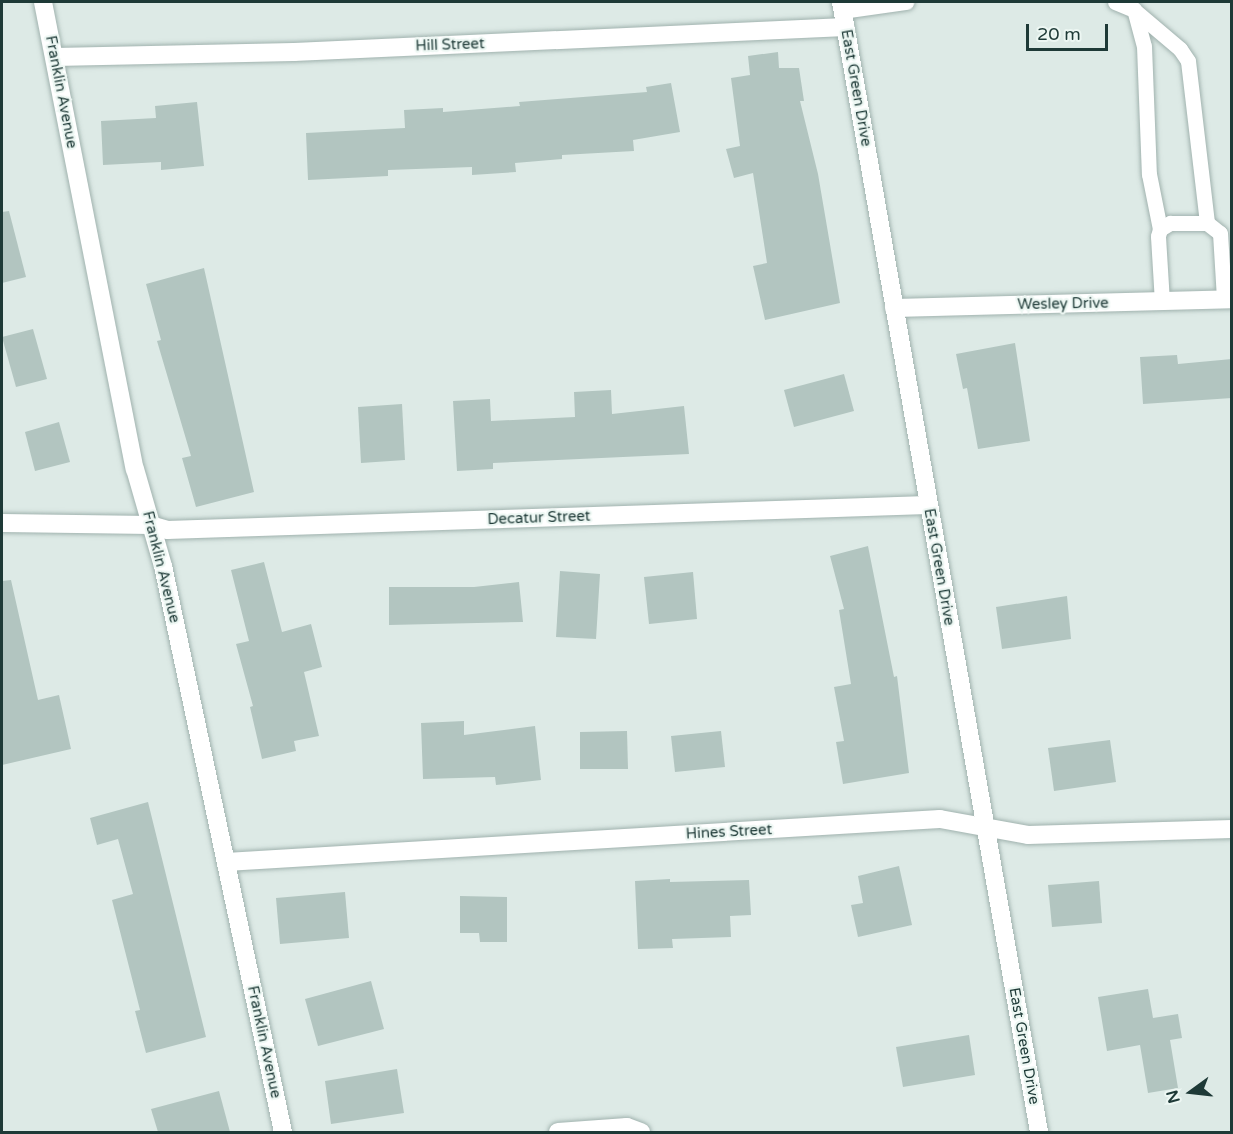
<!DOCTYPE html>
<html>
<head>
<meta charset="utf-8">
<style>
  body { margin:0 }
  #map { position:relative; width:1233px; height:1134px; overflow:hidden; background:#ddeae6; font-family:"Varela Round",sans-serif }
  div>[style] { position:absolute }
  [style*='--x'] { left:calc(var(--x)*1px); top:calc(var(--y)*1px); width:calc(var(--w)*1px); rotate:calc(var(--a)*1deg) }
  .building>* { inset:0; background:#b2c5c0 }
  .roads { filter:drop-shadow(0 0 2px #a0b2ae) drop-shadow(0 0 2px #a0b2ae) }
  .service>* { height:15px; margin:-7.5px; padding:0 7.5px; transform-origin:7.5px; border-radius:7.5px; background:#fff }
  .minor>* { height:18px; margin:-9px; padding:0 9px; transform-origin:9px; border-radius:9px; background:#fff }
  .secondary>* { height:18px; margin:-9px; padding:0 9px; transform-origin:9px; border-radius:9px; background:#fff }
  span { translate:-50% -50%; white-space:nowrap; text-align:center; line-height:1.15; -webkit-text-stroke:4.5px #edf7f3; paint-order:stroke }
  .street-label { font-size:15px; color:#1e3a37 }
  .frame { position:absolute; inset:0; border:3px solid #1e3a37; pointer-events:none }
  .north { position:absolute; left:1161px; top:1062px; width:60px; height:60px; -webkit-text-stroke:4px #edf7f3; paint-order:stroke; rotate:255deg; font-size:16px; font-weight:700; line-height:24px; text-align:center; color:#1e3a37 }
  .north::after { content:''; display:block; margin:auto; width:21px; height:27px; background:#1e3a37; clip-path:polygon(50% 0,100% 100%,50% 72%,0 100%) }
  .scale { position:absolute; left:1026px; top:24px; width:82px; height:27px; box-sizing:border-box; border:3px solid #1e3a37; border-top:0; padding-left:8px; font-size:18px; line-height:21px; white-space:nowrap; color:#1e3a37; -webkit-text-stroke:4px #edf7f3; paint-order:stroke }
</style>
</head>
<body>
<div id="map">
  <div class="building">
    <div style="clip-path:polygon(778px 52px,779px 68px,799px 68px,804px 101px,800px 101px,818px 174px,840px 303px,765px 320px,753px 266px,767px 263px,753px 173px,734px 178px,726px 149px,740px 146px,731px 78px,750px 75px,748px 56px)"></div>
    <div style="clip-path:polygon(671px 83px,680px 132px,633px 140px,634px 151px,562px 155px,562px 159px,515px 163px,516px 172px,472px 175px,472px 167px,388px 170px,388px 176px,308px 180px,306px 133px,405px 128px,404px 110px,443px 108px,443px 112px,520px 106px,519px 102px,647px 92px,646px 87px)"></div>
    <div style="clip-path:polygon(197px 102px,204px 166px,161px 170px,161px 162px,103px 165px,101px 121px,156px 118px,155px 106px)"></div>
    <div style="clip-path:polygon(9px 211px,26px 277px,2px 283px,2px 212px)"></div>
    <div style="clip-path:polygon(204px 268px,254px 492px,196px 507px,182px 458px,191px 456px,157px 341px,161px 340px,146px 284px)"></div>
    <div style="clip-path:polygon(33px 329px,47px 379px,16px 387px,2px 337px)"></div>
    <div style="clip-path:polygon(1015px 343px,1030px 441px,978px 449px,967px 388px,963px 389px,956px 354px)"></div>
    <div style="clip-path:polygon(1177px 355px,1178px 364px,1232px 359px,1232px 398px,1143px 404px,1140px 357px)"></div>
    <div style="clip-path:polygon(844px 374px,854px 411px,794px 427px,784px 390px)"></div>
    <div style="clip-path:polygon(611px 390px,612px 414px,684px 406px,689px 454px,493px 463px,493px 469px,457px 471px,453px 401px,490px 399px,491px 421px,575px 417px,574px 392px)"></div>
    <div style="clip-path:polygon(402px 404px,405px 460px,361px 463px,358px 407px)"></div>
    <div style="clip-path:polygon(59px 422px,70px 462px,35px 471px,25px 432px)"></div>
    <div style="clip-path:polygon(868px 546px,894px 677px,897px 676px,909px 773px,843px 784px,836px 742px,844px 741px,834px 687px,851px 684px,839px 610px,844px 609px,830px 556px)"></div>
    <div style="clip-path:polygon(264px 562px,282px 632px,311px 624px,322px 667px,304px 672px,319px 736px,294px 741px,296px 751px,262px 759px,250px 707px,253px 706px,236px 644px,249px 641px,231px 570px)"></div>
    <div style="clip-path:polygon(560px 571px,600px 574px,596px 639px,556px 637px)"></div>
    <div style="clip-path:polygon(693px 572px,697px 619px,649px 624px,644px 577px)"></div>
    <div style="clip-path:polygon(11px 580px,38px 700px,59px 695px,71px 749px,2px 765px,2px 581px)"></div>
    <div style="clip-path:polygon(519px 582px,523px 622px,389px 625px,389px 587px,474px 587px)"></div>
    <div style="clip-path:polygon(1067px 596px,1071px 639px,1002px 649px,996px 607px)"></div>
    <div style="clip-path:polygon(464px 721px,464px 735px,535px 726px,541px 780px,496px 785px,495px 777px,423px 779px,421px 723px)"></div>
    <div style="clip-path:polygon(627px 731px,628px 769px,580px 769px,580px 732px)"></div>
    <div style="clip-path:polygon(721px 731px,725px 767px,675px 772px,671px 736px)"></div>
    <div style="clip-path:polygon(1110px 740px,1116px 782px,1054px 791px,1048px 748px)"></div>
    <div style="clip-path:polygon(148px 802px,206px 1037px,146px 1053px,135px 1011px,140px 1010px,112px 900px,133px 894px,118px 839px,97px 845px,90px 818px)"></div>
    <div style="clip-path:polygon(899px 866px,912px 925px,858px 937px,851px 905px,863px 903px,858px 876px)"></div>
    <div style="clip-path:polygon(670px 879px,670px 882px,749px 880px,751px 915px,730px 916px,731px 937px,672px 939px,673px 948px,638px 949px,635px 881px)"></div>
    <div style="clip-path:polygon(1099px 881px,1102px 923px,1052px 927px,1048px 885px)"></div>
    <div style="clip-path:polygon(345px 892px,349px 938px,280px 944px,276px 898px)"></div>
    <div style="clip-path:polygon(460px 896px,507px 897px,507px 942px,480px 942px,479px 933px,460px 933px)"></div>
    <div style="clip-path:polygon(371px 981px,384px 1029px,318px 1046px,305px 999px)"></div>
    <div style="clip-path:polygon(1148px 989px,1153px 1018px,1178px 1014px,1182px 1038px,1170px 1040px,1178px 1088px,1148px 1093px,1140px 1045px,1107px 1051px,1098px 997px)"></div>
    <div style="clip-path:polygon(969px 1035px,975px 1075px,903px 1087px,896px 1047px)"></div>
    <div style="clip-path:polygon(397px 1069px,404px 1113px,331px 1124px,325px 1081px)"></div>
    <div style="clip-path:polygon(219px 1091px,230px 1132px,158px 1132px,151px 1109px)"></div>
  </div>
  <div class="roads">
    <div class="service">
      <div style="--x:1115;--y:2;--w:21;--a:23"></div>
      <div style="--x:1134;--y:10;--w:60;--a:40.3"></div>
      <div style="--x:1180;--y:49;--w:14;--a:56"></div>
      <div style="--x:1188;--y:61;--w:163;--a:83.3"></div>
      <div style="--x:1134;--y:9;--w:38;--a:75"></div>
      <div style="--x:1144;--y:46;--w:128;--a:87.8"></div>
      <div style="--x:1149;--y:174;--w:56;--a:78.7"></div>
      <div style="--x:842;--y:11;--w:65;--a:-8"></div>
      <div style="--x:1162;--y:302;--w:66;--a:-93.5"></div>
      <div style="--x:1158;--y:236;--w:7;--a:-74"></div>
      <div style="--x:1160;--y:229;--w:12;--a:-31"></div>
      <div style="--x:1170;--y:223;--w:37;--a:0"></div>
      <div style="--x:1207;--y:223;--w:16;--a:38"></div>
      <div style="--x:1220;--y:233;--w:66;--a:86.5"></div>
    </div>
    <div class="minor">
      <div style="--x:43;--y:2;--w:476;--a:78.9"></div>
      <div style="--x:135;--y:469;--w:101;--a:73.9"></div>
      <div style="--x:163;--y:566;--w:579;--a:78.03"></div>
      <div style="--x:55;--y:57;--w:239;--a:-1.2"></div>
      <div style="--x:294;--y:52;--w:552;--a:-2.6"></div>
      <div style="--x:894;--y:308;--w:338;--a:-1.5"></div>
      <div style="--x:2;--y:523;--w:149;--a:0.8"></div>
      <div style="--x:151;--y:525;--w:17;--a:17"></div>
      <div style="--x:167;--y:530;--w:761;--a:-1.88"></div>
      <div style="--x:226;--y:862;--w:715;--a:-3.45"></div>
      <div style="--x:940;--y:819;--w:89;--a:10.3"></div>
      <div style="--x:1028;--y:835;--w:204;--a:-1.7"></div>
      <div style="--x:558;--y:1132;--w:69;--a:-4.1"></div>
      <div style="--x:627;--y:1127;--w:15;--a:20"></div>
    </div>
    <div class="secondary">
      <div style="--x:841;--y:2;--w:1147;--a:80.06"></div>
    </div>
  </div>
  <div class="street-label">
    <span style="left:450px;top:45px;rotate:-2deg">Hill Street</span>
    <span style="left:856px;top:88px;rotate:80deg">East Green Drive</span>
    <span style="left:61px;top:92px;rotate:79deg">Franklin Avenue</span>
    <span style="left:1063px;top:304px;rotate:-1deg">Wesley Drive</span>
    <span style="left:539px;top:518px;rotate:-2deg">Decatur Street</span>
    <span style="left:161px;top:567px;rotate:76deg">Franklin Avenue</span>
    <span style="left:939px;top:567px;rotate:80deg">East Green Drive</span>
    <span style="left:729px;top:832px;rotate:-3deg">Hines Street</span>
    <span style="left:264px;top:1042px;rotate:78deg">Franklin Avenue</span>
    <span style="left:1024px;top:1046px;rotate:80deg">East Green Drive</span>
  </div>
  <div class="frame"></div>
  <div class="north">N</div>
  <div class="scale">20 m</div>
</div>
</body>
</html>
